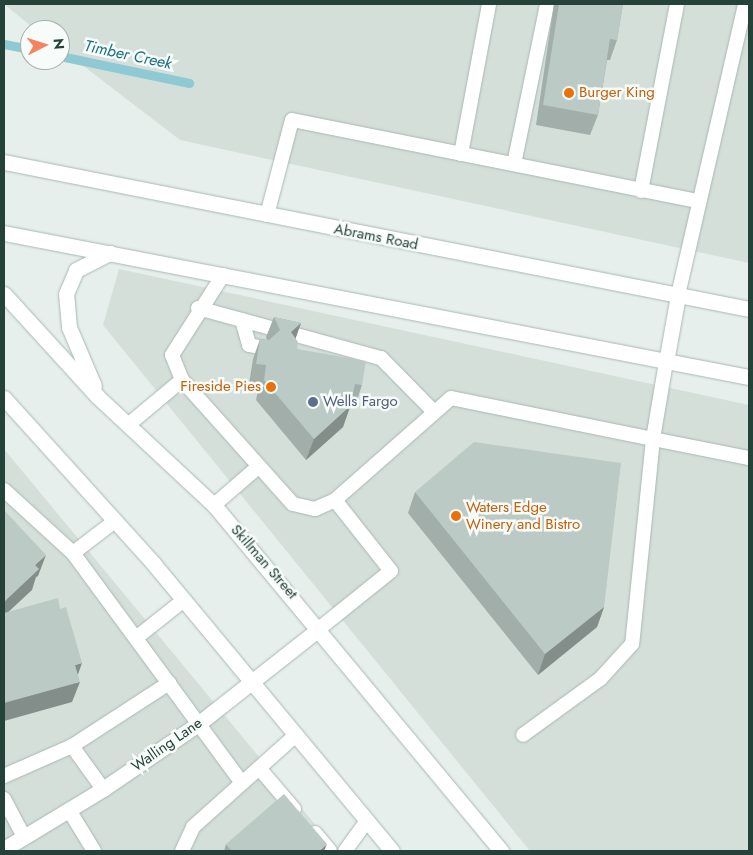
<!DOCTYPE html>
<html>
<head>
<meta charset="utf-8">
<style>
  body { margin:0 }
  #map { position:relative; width:753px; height:855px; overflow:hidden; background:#e6efeb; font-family:Jost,sans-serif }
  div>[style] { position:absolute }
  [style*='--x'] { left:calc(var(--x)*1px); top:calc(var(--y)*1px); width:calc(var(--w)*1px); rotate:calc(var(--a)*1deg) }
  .built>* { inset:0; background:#d4dfda }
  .stream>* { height:9px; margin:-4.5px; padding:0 4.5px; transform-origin:4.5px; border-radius:4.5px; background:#8ec9d4 }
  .roads { filter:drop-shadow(0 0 1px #a8b8b2) drop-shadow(0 0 1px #a8b8b2) }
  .lane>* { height:14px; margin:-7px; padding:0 7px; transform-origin:7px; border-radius:7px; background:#fff }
  .secondary>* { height:15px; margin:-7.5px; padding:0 7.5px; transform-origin:7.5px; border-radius:7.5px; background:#fff }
  .wall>* { inset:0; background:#a1aea9 }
  .shaded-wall>* { inset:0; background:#838d89 }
  .building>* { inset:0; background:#bbcac4 }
  .dots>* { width:14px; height:14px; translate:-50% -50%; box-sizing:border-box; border:2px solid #f7fbf9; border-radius:50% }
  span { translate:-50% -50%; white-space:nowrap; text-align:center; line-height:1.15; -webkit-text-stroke:5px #f7fbf9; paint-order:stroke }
  .food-label { font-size:15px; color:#c56008 }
  .left { translate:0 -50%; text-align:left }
  .right { translate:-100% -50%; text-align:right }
  .street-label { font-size:15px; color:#24423a }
  .service-label { font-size:15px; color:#4e5e75 }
  .water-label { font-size:16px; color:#1c6f80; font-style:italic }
  .frame { position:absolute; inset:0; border:5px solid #24423a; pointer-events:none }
  .north { position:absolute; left:20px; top:20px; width:50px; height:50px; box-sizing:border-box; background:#f7fbf9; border:1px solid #a3b1ad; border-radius:50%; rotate:85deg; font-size:14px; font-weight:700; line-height:20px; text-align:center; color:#24423a }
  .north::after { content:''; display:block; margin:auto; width:18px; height:22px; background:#f4845f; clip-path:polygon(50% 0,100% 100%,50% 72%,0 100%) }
</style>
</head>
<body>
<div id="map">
  <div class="built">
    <div style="clip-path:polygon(4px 4px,749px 4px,749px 263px,180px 140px,60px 48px,60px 30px,36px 30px)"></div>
    <div style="clip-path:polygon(119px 269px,749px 405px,749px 851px,530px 851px,103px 325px)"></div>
    <div style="clip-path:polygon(4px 449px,337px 851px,4px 851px)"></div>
  </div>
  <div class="stream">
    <div style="--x:4;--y:44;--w:26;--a:11"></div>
    <div style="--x:60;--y:56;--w:132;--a:11.8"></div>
  </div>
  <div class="roads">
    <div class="lane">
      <div style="--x:461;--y:154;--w:153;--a:-79.4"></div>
      <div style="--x:514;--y:164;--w:163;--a:-78.3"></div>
      <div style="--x:641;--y:191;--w:190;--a:-79.1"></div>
      <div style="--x:267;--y:215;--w:98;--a:-75.3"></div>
      <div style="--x:292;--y:120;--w:414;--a:11.3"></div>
      <div style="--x:223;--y:275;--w:95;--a:122.5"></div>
      <div style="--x:172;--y:355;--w:27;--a:68"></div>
      <div style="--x:182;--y:380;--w:166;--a:48.2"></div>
      <div style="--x:293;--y:504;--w:23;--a:13"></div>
      <div style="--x:315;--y:509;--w:22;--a:-24"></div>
      <div style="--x:678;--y:295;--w:299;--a:-77"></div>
      <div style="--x:198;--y:308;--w:190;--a:15.3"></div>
      <div style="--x:381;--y:358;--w:76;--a:45.5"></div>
      <div style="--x:242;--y:320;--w:26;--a:74"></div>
      <div style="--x:249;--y:345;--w:15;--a:11"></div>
      <div style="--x:666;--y:362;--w:78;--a:99.6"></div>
      <div style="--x:653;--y:439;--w:98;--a:11.2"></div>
      <div style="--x:128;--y:425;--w:70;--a:-39.8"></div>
      <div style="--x:4;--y:490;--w:93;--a:42.4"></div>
      <div style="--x:214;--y:505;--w:58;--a:-40.8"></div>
      <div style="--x:115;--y:521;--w:53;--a:142.7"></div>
      <div style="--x:73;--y:553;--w:285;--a:53.7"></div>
      <div style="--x:320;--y:628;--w:91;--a:-38.8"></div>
      <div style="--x:391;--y:571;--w:90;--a:-128.3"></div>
      <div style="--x:335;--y:500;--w:154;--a:-41.3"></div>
      <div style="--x:451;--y:398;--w:206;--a:11.5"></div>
      <div style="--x:653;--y:439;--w:206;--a:95.8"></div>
      <div style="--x:632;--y:644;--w:47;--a:132.4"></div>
      <div style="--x:600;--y:679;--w:95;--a:144"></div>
      <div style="--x:136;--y:638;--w:61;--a:-38.4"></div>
      <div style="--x:259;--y:768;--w:54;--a:49.5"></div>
      <div style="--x:4;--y:776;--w:74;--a:-23.8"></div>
      <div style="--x:103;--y:789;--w:53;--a:-125.8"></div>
      <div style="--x:72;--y:746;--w:116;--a:-33"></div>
      <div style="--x:4;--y:799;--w:43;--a:62.2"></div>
      <div style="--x:69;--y:810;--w:48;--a:58.6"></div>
      <div style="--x:315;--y:833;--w:23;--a:50"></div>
      <div style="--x:182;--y:851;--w:26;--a:-65"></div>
      <div style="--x:193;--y:827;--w:138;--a:-41.8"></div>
      <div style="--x:345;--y:851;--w:37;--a:-54"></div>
    </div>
    <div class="secondary">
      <div style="--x:4;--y:162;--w:759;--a:11.16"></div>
      <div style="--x:4;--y:233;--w:759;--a:10.94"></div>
      <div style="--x:4;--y:294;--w:139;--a:47.6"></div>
      <div style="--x:98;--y:397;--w:158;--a:43"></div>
      <div style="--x:214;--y:505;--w:450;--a:50.3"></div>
      <div style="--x:666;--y:362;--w:68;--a:-79.8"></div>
      <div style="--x:94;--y:386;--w:64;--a:-113"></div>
      <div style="--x:69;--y:327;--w:33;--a:-95"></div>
      <div style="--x:66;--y:294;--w:26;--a:-67"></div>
      <div style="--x:76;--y:270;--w:38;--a:-27"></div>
      <div style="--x:4;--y:398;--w:222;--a:47.9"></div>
      <div style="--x:153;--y:563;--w:374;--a:50.3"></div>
      <div style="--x:4;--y:849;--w:116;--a:-31.2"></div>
      <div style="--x:103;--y:789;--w:115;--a:-34.4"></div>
      <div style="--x:198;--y:724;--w:155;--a:-38.2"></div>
    </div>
  </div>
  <div class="wall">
    <div style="clip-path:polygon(554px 4px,623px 4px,617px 40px,610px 60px,607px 60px,598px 115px,590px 135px,536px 125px)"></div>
    <div style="clip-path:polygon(274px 317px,301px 323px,295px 339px,297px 349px,362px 385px,355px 406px,351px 405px,343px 427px,306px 460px,256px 400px,259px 386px,249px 384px,253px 359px,260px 339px,267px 340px,266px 337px)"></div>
    <div style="clip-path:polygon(415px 492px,604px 607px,597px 627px,538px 675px,408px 513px)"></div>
    <div style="clip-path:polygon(226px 844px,232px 851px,224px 851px)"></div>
  </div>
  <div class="shaded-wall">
    <div style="clip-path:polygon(301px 323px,294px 343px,291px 332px)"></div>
    <div style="clip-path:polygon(350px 406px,343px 427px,306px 460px,314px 439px)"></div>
    <div style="clip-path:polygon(46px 555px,38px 576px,36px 577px,32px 590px,4px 616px,4px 602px,35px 565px)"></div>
    <div style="clip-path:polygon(604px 607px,597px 627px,538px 675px,545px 654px)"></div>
    <div style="clip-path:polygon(82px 663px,75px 683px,80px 682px,72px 702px,4px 721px,4px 703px,75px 665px)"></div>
    <div style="clip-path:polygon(327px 844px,324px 851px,319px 851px)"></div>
  </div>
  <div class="building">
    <div style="clip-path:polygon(559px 4px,623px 4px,617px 40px,610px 39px,598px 115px,543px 105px)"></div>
    <div style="clip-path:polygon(274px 317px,301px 323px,291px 332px,298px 342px,297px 349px,366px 361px,362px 385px,355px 384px,350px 406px,314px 439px,264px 380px,266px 365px,256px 364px,260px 339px,269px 340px,280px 330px)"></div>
    <div style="clip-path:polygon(474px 442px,621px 463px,604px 607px,545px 654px,415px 492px)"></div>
    <div style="clip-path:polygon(4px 510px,46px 555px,35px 565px,39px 569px,4px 602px)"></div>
    <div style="clip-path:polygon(58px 598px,60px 609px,66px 607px,82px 663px,75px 665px,80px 682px,4px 703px,4px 613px)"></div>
    <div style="clip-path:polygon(284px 794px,327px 844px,319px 851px,232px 851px,226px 844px)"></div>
  </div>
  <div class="dots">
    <div style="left:569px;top:93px;background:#e8710a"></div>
    <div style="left:271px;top:387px;background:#e8710a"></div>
    <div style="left:313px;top:402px;background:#5c6f8a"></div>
    <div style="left:456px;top:516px;background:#e8710a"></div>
  </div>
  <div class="food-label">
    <span class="left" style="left:579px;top:93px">Burger King</span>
    <span class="right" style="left:261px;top:387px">Fireside Pies</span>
    <span class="left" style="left:466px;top:516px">Waters Edge<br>Winery and Bistro</span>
  </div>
  <div class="street-label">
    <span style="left:376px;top:237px;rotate:11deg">Abrams Road</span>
    <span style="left:264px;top:562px;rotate:49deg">Skillman Street</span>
    <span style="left:167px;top:745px;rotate:-35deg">Walling Lane</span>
  </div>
  <div class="service-label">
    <span class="left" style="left:323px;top:402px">Wells Fargo</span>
  </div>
  <div class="water-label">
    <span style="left:128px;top:55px;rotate:12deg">Timber Creek</span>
  </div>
  <div class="frame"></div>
  <div class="north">N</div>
</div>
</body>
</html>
